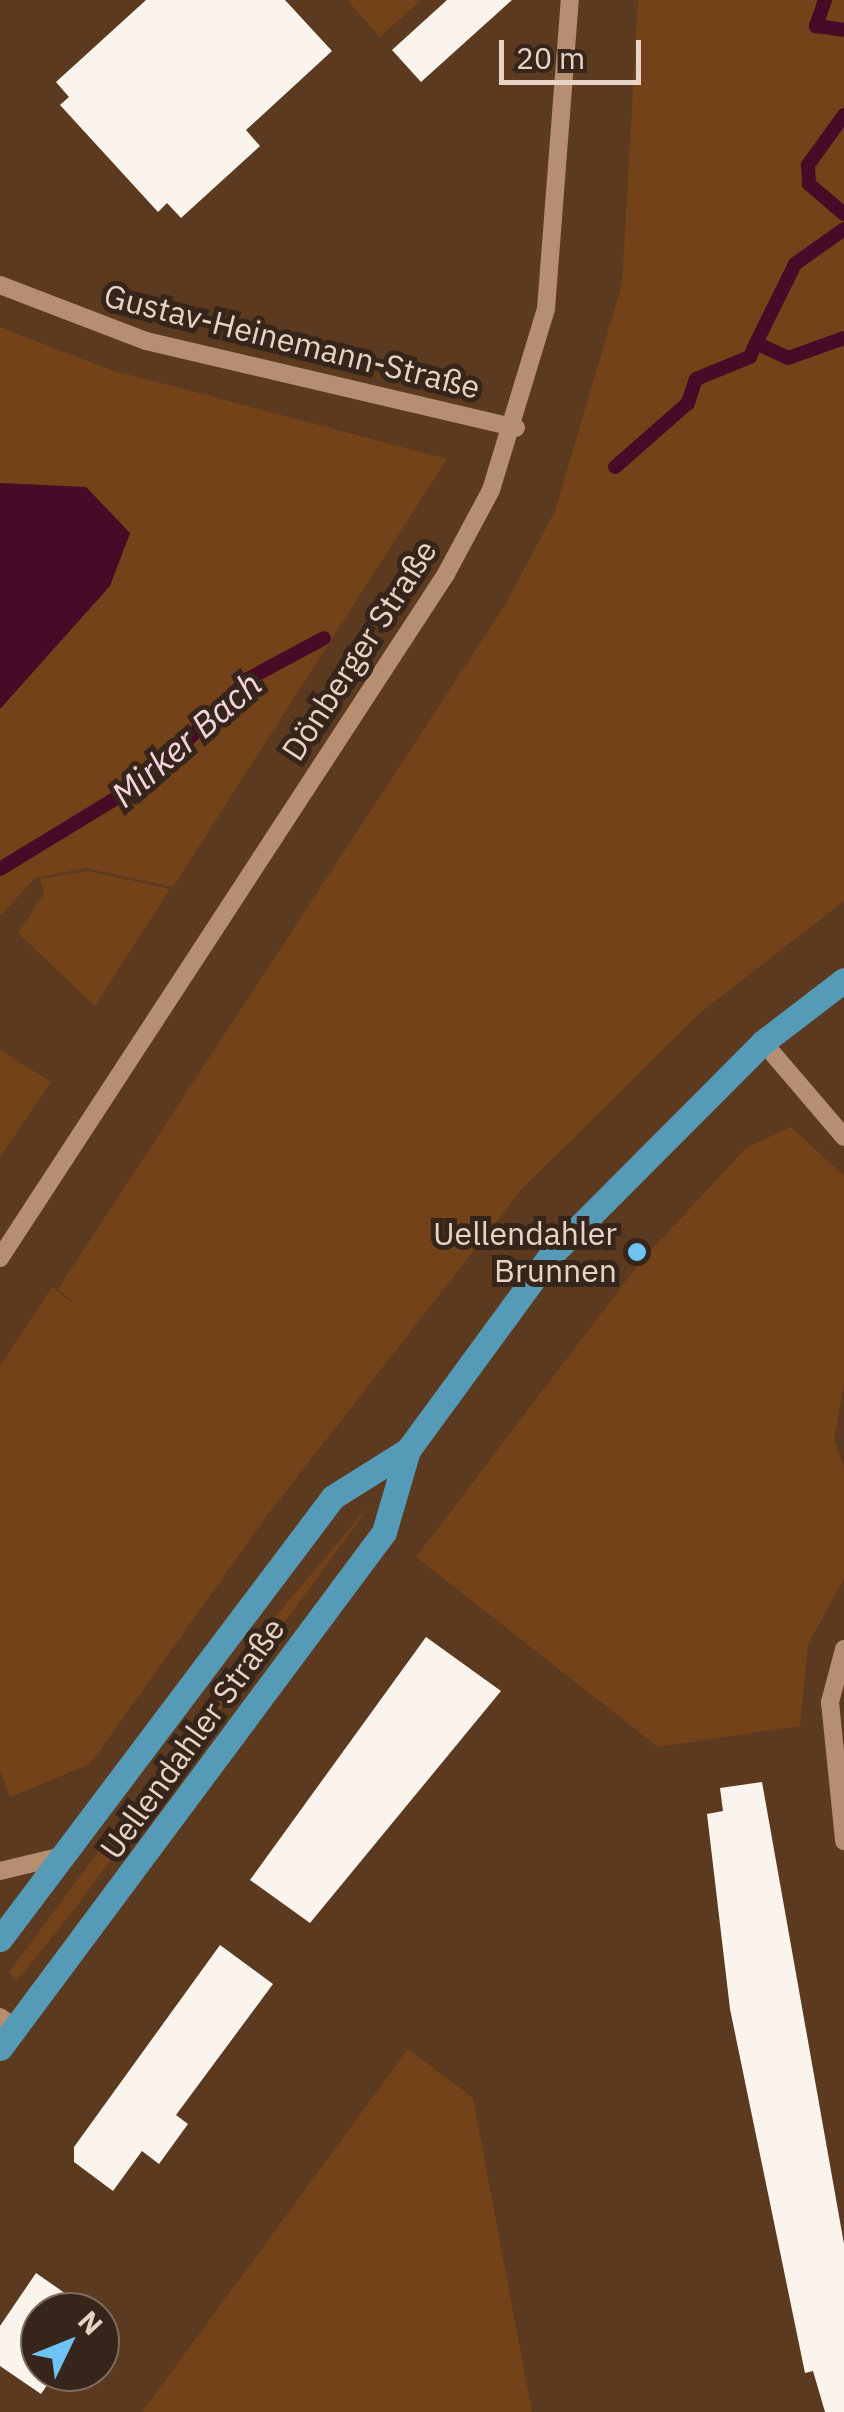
<!DOCTYPE html>
<html>
<head>
<meta charset="utf-8">
<style>
  body { margin:0 }
  #map { position:relative; width:844px; height:2412px; overflow:hidden; background:#5c3a1f; font-family:"IBM Plex Sans",sans-serif }
  div>[style] { position:absolute }
  [style*='--x'] { left:calc(var(--x)*1px); top:calc(var(--y)*1px); width:calc(var(--w)*1px); rotate:calc(var(--a)*1deg) }
  .green>* { inset:0; background:#734218 }
  .water>* { inset:0; background:#470b27 }
  .stream>* { height:14px; margin:-7px; padding:0 7px; transform-origin:7px; border-radius:7px; background:#470b27 }
  .building>* { inset:0; background:#faf4ec }
  .minor>* { height:18px; margin:-9px; padding:0 9px; transform-origin:9px; border-radius:9px; background:#b68e71 }
  .major>* { height:25px; margin:-12.5px; padding:0 12.5px; transform-origin:12.5px; border-radius:12.5px; background:#559bb7 }
  .dots>* { width:28px; height:28px; translate:-50% -50%; box-sizing:border-box; border:5px solid #36251a; border-radius:50% }
  span { translate:-50% -50%; white-space:nowrap; text-align:center; line-height:1.15; -webkit-text-stroke:10px #36251a; paint-order:stroke }
  .street-label { font-size:32px; color:#e9d3c4 }
  .poi-label { font-size:32px; color:#e9d3c4 }
  .right { translate:-100% -50%; text-align:right }
  .water-label { font-size:35px; color:#f4d4de; font-style:italic }
  .north { position:absolute; left:20px; top:2292px; width:100px; height:100px; box-sizing:border-box; background:#36251a; border:2px solid #7e6b5e; border-radius:50%; rotate:47deg; font-size:28px; font-weight:700; line-height:40px; text-align:center; color:#e9d3c4 }
  .north::after { content:''; display:block; margin:auto; width:35px; height:45px; background:#6fc2f4; clip-path:polygon(50% 0,100% 100%,50% 72%,0 100%) }
  .scale { position:absolute; left:499px; top:40px; width:142px; height:45px; box-sizing:border-box; border:5px solid #e9d3c4; border-top:0; padding-left:12px; font-size:30px; line-height:35px; white-space:nowrap; color:#e9d3c4; -webkit-text-stroke:8px #36251a; paint-order:stroke }
</style>
</head>
<body>
<div id="map">
  <div class="green">
    <div style="clip-path:polygon(347px 0,421px 0,380px 37px)"></div>
    <div style="clip-path:polygon(638px 0,844px 0,844px 901px,701px 1012px,521px 1190px,269px 1513px,90px 1764px,10px 1797px,0 1771px,0 1366px,52px 1287px,81px 1309px,58px 1289px,505px 605px,555px 511px,622px 284px)"></div>
    <div style="clip-path:polygon(0 327px,108px 369px,447px 459px,173px 887px,86px 868px,35px 878px,0 916px,0 709px,47px 651px,11px 487px,0 483px)"></div>
    <div style="clip-path:polygon(88px 871px,170px 889px,95px 1006px,18px 933px,44px 894px,40px 879px)"></div>
    <div style="clip-path:polygon(0 1050px,51px 1082px,0 1157px)"></div>
    <div style="clip-path:polygon(791px 1127px,844px 1176px,844px 1385px,834px 1439px,844px 1468px,844px 1579px,808px 1644px,800px 1726px,658px 1747px,416px 1557px,641px 1261px,747px 1147px)"></div>
    <div style="clip-path:polygon(374px 1500px,77px 1906px,17px 1981px,9px 1972px,258px 1637px)"></div>
    <div style="clip-path:polygon(408px 2049px,473px 2098px,532px 2412px,142px 2412px)"></div>
  </div>
  <div class="water">
    <div style="clip-path:polygon(0 483px,86px 487px,130px 533px,110px 586px,0 709px)"></div>
  </div>
  <div class="stream">
    <div style="--x:825;--y:0;--w:28;--a:109"></div>
    <div style="--x:816;--y:26;--w:28;--a:8"></div>
    <div style="--x:844;--y:115;--w:62;--a:125.8"></div>
    <div style="--x:808;--y:165;--w:19;--a:87"></div>
    <div style="--x:809;--y:184;--w:46;--a:40.6"></div>
    <div style="--x:756;--y:343;--w:88;--a:-63.7"></div>
    <div style="--x:795;--y:264;--w:60;--a:-35.5"></div>
    <div style="--x:615;--y:467;--w:97;--a:-41.2"></div>
    <div style="--x:688;--y:403;--w:25;--a:-72"></div>
    <div style="--x:696;--y:379;--w:58;--a:-22.2"></div>
    <div style="--x:750;--y:357;--w:15;--a:-67"></div>
    <div style="--x:756;--y:343;--w:35;--a:25"></div>
    <div style="--x:788;--y:358;--w:59;--a:-19.7"></div>
    <div style="--x:0;--y:869;--w:177;--a:-31.4"></div>
    <div style="--x:151;--y:777;--w:138;--a:-45.3"></div>
    <div style="--x:248;--y:679;--w:86;--a:-28.3"></div>
  </div>
  <div class="building">
    <div style="clip-path:polygon(146px 0,285px 0,332px 51px,246px 130px,260px 146px,181px 218px,167px 203px,158px 212px,60px 105px,69px 97px,56px 82px)"></div>
    <div style="clip-path:polygon(447px 0,512px 0,421px 82px,392px 50px)"></div>
    <div style="clip-path:polygon(426px 1637px,501px 1691px,310px 1923px,250px 1880px)"></div>
    <div style="clip-path:polygon(762px 1782px,844px 2244px,844px 2412px,825px 2412px,813px 2371px,805px 2373px,730px 2009px,707px 1814px,723px 1811px,720px 1788px)"></div>
    <div style="clip-path:polygon(220px 1945px,273px 1984px,176px 2115px,188px 2124px,159px 2164px,142px 2151px,113px 2191px,74px 2162px,74px 2147px)"></div>
    <div style="clip-path:polygon(36px 2273px,92px 2312px,40px 2312px,40px 2372px,56px 2372px,41px 2394px,0 2366px,0 2326px)"></div>
  </div>
  <div class="minor">
    <div style="--x:0;--y:285;--w:156;--a:21"></div>
    <div style="--x:146;--y:341;--w:380;--a:13.2"></div>
    <div style="--x:763;--y:1042;--w:125;--a:49.5"></div>
    <div style="--x:0;--y:1258;--w:817;--a:-56.89"></div>
    <div style="--x:446;--y:574;--w:95;--a:-61.8"></div>
    <div style="--x:491;--y:490;--w:189;--a:-73.1"></div>
    <div style="--x:546;--y:309;--w:310;--a:-85.6"></div>
    <div style="--x:844;--y:1649;--w:55;--a:104.8"></div>
    <div style="--x:830;--y:1702;--w:140;--a:84.2"></div>
    <div style="--x:0;--y:1871;--w:60;--a:-13.6"></div>
    <div style="--x:0;--y:2017;--w:21;--a:35"></div>
  </div>
  <div class="major">
    <div style="--x:0;--y:1939;--w:553;--a:-53.01"></div>
    <div style="--x:333;--y:1497;--w:89;--a:-32.1"></div>
    <div style="--x:0;--y:2048;--w:643;--a:-53.34"></div>
    <div style="--x:384;--y:1532;--w:85;--a:-73.7"></div>
    <div style="--x:408;--y:1450;--w:240;--a:-53.8"></div>
    <div style="--x:550;--y:1256;--w:302;--a:-45.1"></div>
    <div style="--x:763;--y:1042;--w:102;--a:-37.4"></div>
  </div>
  <div class="dots">
    <div style="left:637px;top:1252px;background:#6fc2f4"></div>
  </div>
  <div class="street-label">
    <span style="left:292px;top:341px;rotate:14deg">Gustav-Heinemann-Straße</span>
    <span style="left:359px;top:650px;rotate:-57deg">Dönberger Straße</span>
    <span style="left:192px;top:1738px;rotate:-54deg">Uellendahler Straße</span>
  </div>
  <div class="poi-label">
    <span class="right" style="left:617px;top:1252px">Uellendahler<br>Brunnen</span>
  </div>
  <div class="water-label">
    <span style="left:186px;top:739px;rotate:-41deg">Mirker Bach</span>
  </div>
  <div class="north">N</div>
  <div class="scale">20 m</div>
</div>
</body>
</html>
